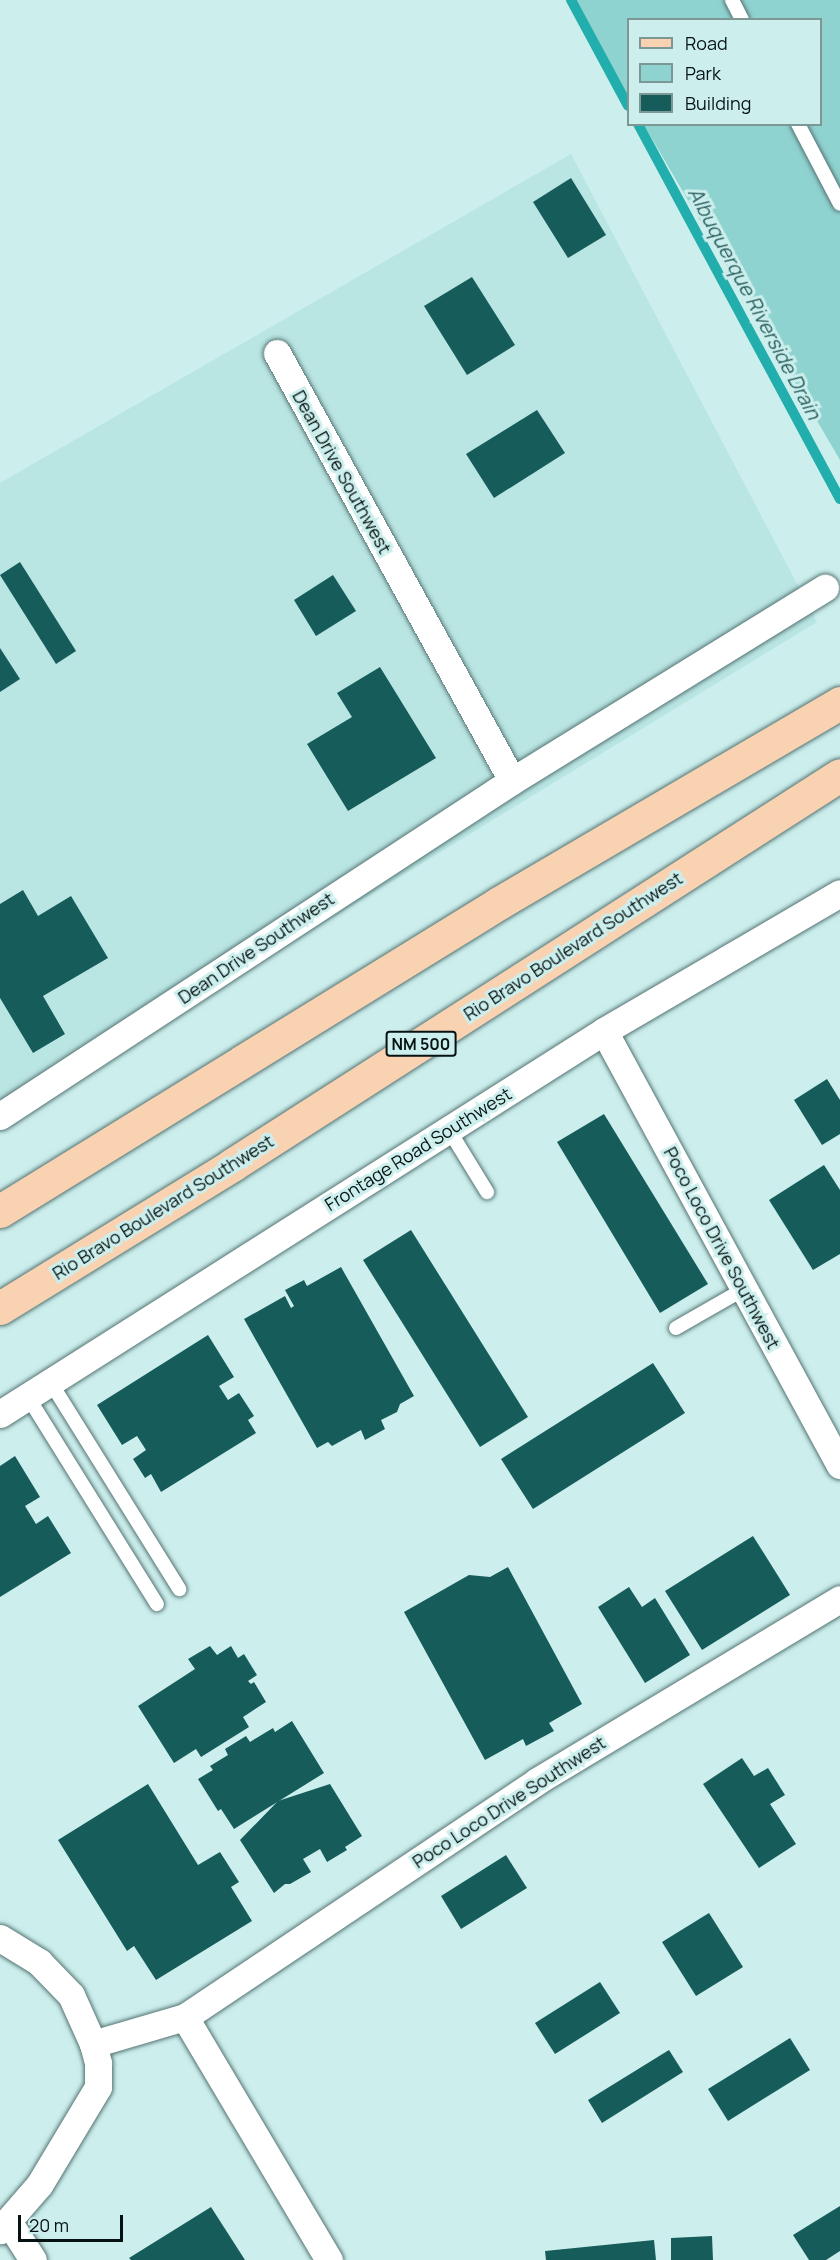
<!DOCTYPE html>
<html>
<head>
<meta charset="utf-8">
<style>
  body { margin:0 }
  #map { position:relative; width:840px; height:2260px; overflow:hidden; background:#ccefed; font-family:Manrope,sans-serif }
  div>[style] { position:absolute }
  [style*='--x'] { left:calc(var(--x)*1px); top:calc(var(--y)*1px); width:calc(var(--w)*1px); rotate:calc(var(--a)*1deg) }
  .built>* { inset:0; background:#b9e5e3 }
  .green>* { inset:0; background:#8fd3d0 }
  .stream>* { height:10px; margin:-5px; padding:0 5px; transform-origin:5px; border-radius:5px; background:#21aeac }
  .building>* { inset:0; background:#165c5b }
  .roads { filter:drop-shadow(0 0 2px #557473) drop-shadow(0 0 2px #557473) }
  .service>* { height:14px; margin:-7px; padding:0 7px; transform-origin:7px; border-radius:7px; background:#fff }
  .minor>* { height:27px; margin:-13.5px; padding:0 13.5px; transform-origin:13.5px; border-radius:13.5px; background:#fff }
  .primary>* { height:33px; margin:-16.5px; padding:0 16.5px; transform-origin:16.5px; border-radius:16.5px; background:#f9d2b2 }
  span { translate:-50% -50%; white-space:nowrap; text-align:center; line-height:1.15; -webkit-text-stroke:6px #ccefed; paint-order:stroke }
  .shield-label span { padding:2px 4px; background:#ccefed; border:2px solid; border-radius:4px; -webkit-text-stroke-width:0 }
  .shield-label { font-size:16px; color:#061212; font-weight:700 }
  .street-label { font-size:18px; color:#061212 }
  .water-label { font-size:20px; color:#2a5f5e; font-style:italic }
  .legend { position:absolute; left:627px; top:18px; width:195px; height:108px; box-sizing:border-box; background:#ccefed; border:2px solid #7d9795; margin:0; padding:8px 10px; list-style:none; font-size:18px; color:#061212 }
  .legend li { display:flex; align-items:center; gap:12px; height:30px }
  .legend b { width:30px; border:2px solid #7d9795 }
  .scale { position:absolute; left:18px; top:2215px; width:105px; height:27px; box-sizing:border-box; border:3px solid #061212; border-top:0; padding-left:8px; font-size:18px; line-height:21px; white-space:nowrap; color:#061212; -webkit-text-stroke:4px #ccefed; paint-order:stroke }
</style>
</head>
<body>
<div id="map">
  <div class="built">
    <div style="clip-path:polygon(571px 154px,817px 622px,0 1121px,0 483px)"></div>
  </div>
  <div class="green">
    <div style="clip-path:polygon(571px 0,840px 0,840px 460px,644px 125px,820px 124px,820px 20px,628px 20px,628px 99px)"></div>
  </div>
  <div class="stream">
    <div style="--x:571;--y:0;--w:120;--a:61.7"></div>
    <div style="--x:638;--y:124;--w:426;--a:61.7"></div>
  </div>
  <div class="building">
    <div style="clip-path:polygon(571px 178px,606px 235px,568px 258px,533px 202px)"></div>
    <div style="clip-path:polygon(472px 277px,515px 345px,467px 375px,424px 306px)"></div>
    <div style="clip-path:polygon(537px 410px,565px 453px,494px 498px,466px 454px)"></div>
    <div style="clip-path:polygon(20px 562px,76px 651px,56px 664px,0 575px)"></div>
    <div style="clip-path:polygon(333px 575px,356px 611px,316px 636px,294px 600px)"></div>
    <div style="clip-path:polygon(0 648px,20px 679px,0 692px)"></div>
    <div style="clip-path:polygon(380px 667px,436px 758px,348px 811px,307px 744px,352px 717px,337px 693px)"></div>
    <div style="clip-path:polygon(23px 890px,38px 916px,71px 896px,108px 958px,43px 996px,65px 1034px,33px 1053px,0 998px,0 904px)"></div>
    <div style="clip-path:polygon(827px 1079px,840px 1100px,840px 1134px,822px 1145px,794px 1100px)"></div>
    <div style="clip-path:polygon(604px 1114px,708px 1284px,660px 1313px,557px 1142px)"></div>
    <div style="clip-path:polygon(824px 1165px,840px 1190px,840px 1254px,813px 1270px,769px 1200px)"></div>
    <div style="clip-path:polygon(411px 1230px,528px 1417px,480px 1447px,363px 1260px)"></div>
    <div style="clip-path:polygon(341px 1267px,414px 1396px,400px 1404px,397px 1412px,381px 1420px,385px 1429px,365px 1440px,361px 1430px,332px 1446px,328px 1442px,317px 1448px,244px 1319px,285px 1296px,291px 1308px,294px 1306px,285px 1290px,304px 1280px,307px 1286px)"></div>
    <div style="clip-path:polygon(208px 1335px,234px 1377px,219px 1386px,228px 1400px,239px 1393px,254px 1416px,248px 1420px,256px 1433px,161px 1492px,151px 1474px,145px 1478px,133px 1459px,146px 1450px,137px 1436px,122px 1445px,97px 1405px)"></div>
    <div style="clip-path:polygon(653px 1363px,685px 1413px,533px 1509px,501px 1459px)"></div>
    <div style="clip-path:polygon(15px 1456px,40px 1497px,25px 1506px,36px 1524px,48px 1516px,71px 1553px,0 1597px,0 1466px)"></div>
    <div style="clip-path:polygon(753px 1536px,790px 1595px,702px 1650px,665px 1591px)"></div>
    <div style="clip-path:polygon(508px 1567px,582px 1704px,549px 1723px,554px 1731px,526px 1746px,523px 1739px,485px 1760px,404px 1612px,469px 1575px,490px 1577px)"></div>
    <div style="clip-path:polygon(629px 1587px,642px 1607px,655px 1598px,690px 1655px,645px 1683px,598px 1607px)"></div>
    <div style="clip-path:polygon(210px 1646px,217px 1655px,231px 1646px,238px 1658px,244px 1654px,257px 1675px,248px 1681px,251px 1684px,254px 1682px,266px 1702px,243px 1717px,249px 1727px,201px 1757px,196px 1749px,174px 1763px,138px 1706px,195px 1669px,188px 1659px)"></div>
    <div style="clip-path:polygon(292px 1721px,324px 1773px,234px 1829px,221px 1809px,218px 1811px,198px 1779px,213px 1770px,210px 1766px,228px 1755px,225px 1749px,246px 1736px,250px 1742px,273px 1728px,275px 1732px)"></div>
    <div style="clip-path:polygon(742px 1758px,754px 1776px,768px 1768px,785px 1795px,770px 1804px,796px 1844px,759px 1868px,703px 1784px)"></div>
    <div style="clip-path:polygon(148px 1784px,198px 1865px,220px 1852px,239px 1882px,231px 1887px,252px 1921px,156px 1980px,134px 1946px,127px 1951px,58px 1840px)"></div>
    <div style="clip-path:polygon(330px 1784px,362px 1836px,345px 1847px,347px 1850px,327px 1862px,320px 1849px,303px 1859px,311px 1872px,290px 1884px,285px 1884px,274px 1893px,240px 1840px,278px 1801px)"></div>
    <div style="clip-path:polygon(506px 1855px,527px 1888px,461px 1929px,441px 1896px)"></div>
    <div style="clip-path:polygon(709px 1913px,743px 1967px,696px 1996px,662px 1942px)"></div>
    <div style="clip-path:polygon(600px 1982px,620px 2013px,555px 2054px,535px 2023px)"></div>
    <div style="clip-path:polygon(790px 2038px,810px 2070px,728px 2121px,708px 2089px)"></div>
    <div style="clip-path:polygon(669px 2050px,683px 2072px,602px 2123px,588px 2100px)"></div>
    <div style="clip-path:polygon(840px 2206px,840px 2251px,826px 2260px,809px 2260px,793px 2235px)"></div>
    <div style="clip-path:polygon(211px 2207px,245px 2260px,131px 2260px,129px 2258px)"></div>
    <div style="clip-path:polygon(712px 2236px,713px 2260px,671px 2260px,671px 2238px)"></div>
    <div style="clip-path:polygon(654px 2240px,656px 2260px,546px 2260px,545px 2251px)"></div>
  </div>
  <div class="roads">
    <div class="service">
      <div style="--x:732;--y:0;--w:22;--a:63"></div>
      <div style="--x:798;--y:124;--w:90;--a:62.3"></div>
      <div style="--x:449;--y:1130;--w:73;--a:58.5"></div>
      <div style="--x:676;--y:1328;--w:78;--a:-29.8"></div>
      <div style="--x:51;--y:1383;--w:243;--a:58.1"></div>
      <div style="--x:28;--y:1397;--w:244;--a:58.1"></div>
    </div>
    <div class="minor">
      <div style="--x:277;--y:353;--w:488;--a:61.2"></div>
      <div style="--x:604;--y:1031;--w:494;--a:61.5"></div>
      <div style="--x:0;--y:1116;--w:612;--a:-33.2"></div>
      <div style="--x:512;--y:781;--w:368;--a:-31.7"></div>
      <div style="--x:0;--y:1414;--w:715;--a:-32.38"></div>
      <div style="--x:604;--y:1031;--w:273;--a:-30.3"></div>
      <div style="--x:0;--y:1938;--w:46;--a:31.6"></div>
      <div style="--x:39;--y:1962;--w:46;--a:45.9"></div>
      <div style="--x:71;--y:1995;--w:54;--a:65.8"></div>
      <div style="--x:93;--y:2044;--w:20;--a:75"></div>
      <div style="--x:98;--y:2063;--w:24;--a:90"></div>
      <div style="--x:98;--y:2087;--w:114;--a:121"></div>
      <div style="--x:39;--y:2185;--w:60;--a:130.9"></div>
      <div style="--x:93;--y:2044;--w:96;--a:-16.4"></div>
      <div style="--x:8;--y:2221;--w:46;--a:57.3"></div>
      <div style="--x:329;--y:2260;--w:282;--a:-120.7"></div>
      <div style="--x:185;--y:2017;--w:424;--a:-33.8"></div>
      <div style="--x:537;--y:1781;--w:353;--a:-31"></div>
    </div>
    <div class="primary">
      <div style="--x:0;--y:1211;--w:586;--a:-31.68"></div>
      <div style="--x:499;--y:903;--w:395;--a:-30.4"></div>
      <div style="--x:0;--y:1308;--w:273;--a:-31.6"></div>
      <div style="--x:232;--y:1165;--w:722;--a:-32.68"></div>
    </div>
  </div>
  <div class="shield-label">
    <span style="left:421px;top:1044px">NM 500</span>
  </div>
  <div class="street-label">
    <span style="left:342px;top:472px;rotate:61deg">Dean Drive Southwest</span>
    <span style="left:573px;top:946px;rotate:-33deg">Rio Bravo Boulevard Southwest</span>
    <span style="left:256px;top:948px;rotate:-34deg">Dean Drive Southwest</span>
    <span style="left:418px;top:1149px;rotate:-32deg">Frontage Road Southwest</span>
    <span style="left:163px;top:1207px;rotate:-32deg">Rio Bravo Boulevard Southwest</span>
    <span style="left:722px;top:1248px;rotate:62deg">Poco Loco Drive Southwest</span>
    <span style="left:509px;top:1802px;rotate:-33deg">Poco Loco Drive Southwest</span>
  </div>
  <div class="water-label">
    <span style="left:755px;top:303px;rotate:62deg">Albuquerque Riverside Drain</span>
  </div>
  <ul class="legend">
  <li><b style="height:8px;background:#f9d2b2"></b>Road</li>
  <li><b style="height:16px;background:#8fd3d0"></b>Park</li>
  <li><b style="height:16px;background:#165c5b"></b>Building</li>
  </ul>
  <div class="scale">20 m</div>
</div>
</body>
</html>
